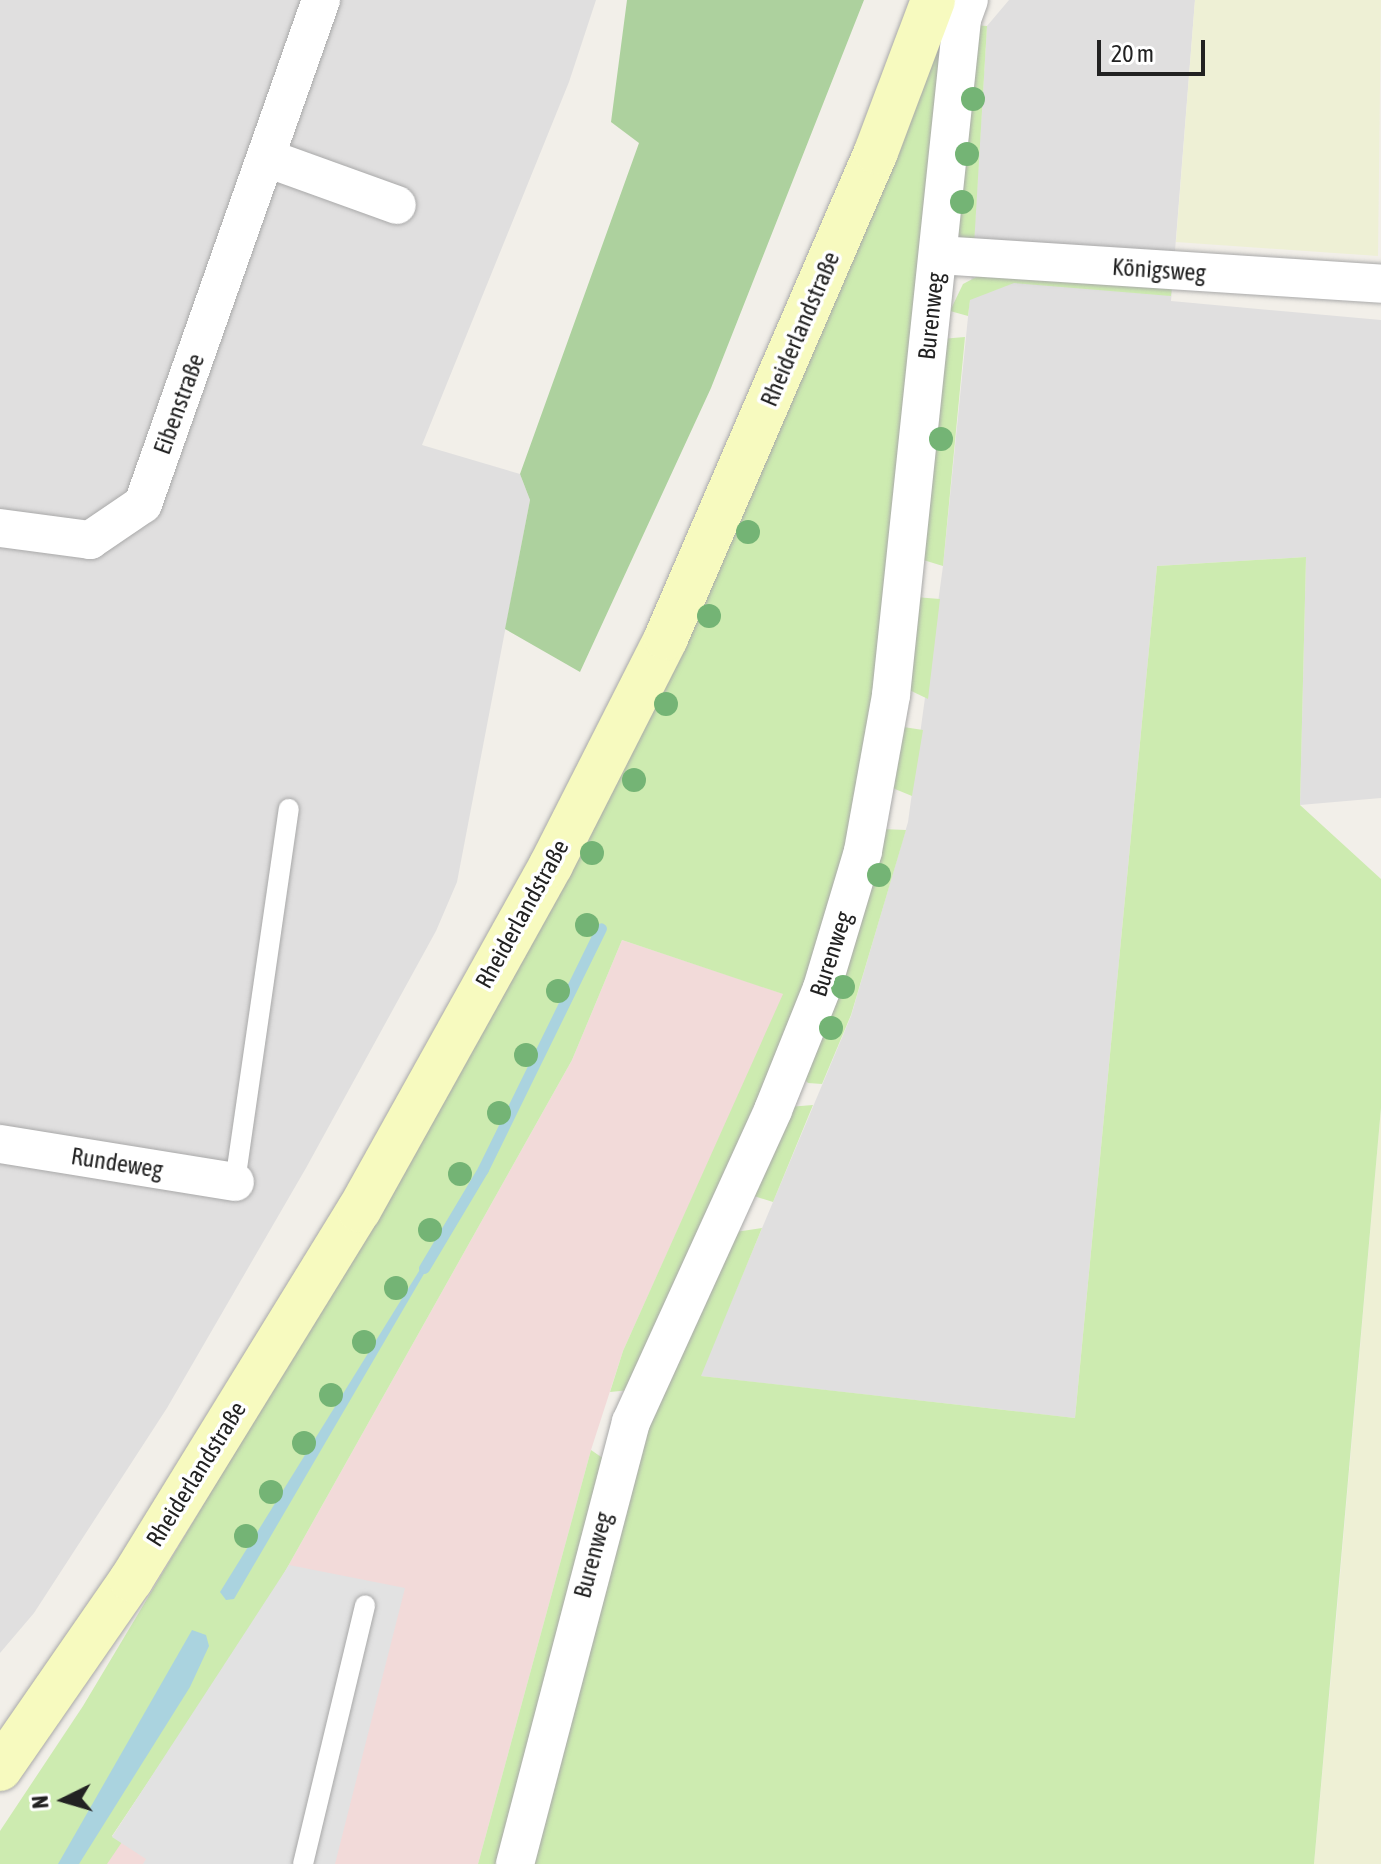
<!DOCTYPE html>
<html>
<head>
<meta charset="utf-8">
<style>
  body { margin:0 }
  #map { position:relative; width:1381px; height:1864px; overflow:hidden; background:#f2efe9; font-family:"Asap Condensed",sans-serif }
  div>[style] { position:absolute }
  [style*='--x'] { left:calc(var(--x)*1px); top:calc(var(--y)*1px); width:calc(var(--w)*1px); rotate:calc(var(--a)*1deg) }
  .residential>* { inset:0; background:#e0dfdf }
  .commercial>* { inset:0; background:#f2dad9 }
  .farmland>* { inset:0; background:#eef0d5 }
  .grass>* { inset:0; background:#cdebb0 }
  .forest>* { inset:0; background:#add19e }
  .parking>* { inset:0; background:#e2e2e2 }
  .water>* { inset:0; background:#aad3df }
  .stream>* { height:11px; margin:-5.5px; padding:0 5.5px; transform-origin:5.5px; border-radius:5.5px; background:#aad3df }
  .roads { filter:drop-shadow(0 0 2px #a9a9a9) drop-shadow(0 0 2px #a9a9a9) }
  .lane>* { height:20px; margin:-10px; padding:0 10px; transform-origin:10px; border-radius:10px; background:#fff }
  .street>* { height:38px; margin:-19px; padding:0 19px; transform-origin:19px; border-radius:19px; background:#fff }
  .secondary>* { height:44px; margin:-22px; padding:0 22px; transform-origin:22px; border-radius:22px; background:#f7fabf }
  .trees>* { width:24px; height:24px; margin:-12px; border-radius:50%; background:#74b475 }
  span { translate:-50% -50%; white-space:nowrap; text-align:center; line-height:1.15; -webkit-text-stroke:7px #fff; paint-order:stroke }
  .street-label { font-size:24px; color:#222 }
  .north { position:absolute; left:24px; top:1760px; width:80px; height:80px; -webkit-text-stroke:6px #fff; paint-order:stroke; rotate:265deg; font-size:22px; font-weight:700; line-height:32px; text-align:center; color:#222 }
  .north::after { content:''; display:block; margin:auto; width:28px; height:36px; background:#222; clip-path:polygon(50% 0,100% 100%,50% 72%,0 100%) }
  .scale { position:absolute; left:1097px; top:40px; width:108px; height:36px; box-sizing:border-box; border:4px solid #222; border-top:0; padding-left:10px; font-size:24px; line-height:28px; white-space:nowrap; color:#222; -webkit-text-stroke:6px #fff; paint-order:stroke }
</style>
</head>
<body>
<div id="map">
  <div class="residential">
    <div style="clip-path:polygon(0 0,596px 0,569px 82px,422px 445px,520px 474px,530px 500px,457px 882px,436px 931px,306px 1168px,167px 1408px,34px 1613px,0 1653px)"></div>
    <div style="clip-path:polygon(1009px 0,1195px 0,1171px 301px,1381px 320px,1381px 798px,1300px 805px,1306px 557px,1157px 566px,1075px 1418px,700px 1376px,851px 1016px,908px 822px,943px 566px,971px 287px,987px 26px)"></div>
  </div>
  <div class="commercial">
    <div style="clip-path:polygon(622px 940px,784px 994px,623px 1351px,591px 1450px,478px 1864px,94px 1864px,264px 1609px,572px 1060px)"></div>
  </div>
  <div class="farmland">
    <div style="clip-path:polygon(1195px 0,1381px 0,1378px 256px,1176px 242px)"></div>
    <div style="clip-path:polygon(1381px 1108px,1381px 1864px,1314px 1864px,1337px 1611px)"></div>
  </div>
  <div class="grass">
    <div style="clip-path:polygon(947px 0,877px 714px,830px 932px,630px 1390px,610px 1392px,623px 1351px,783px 994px,622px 940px,572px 1060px,264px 1609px,112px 1836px,122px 1842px,107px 1864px,0 1864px,0 1831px,83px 1706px,403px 1171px)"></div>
    <div style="clip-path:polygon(973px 25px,987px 26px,974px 246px,961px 241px,951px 221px)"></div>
    <div style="clip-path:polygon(984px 273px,1172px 284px,1171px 296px,1014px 283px,970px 300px,968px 316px,950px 311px,963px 284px)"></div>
    <div style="clip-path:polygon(965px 337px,943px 566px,920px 559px,941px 339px)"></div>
    <div style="clip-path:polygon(1306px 557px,1300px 805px,1381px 879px,1381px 1108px,1314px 1864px,525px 1864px,660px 1384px,729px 1233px,762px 1228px,701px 1376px,1075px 1418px,1157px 566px)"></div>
    <div style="clip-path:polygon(915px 597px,940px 599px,928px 699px,903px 687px)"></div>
    <div style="clip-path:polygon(897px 726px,923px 730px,912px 796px,890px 787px)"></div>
    <div style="clip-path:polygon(882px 829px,906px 830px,851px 1015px,822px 1084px,808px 1083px,799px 1073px)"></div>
    <div style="clip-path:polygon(813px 1105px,773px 1202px,754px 1196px,788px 1107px)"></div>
    <div style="clip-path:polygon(591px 1450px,607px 1461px,500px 1864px,478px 1864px)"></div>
  </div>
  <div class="forest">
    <div style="clip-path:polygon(627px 0,864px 0,711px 388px,580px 672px,505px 629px,530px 500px,520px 474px,639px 143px,611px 122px)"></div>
  </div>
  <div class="parking">
    <div style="clip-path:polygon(289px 1565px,405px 1588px,335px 1864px,143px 1864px,146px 1859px,112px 1837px)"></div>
  </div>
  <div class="water">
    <div style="clip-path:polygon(429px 1255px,435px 1255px,234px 1599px,226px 1600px,220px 1592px)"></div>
    <div style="clip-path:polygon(192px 1630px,206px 1635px,209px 1646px,190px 1687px,79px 1864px,58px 1864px)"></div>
  </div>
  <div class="stream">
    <div style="--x:424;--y:1268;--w:115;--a:-59.2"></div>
    <div style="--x:483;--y:1169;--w:268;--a:-63.9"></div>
  </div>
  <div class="roads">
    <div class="lane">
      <div style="--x:235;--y:1182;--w:377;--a:-81.8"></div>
      <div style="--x:303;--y:1864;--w:266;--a:-76.5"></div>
    </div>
    <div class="street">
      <div style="--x:267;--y:158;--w:138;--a:19.9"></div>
      <div style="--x:938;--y:255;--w:444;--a:3.7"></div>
      <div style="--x:0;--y:528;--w:91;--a:7.6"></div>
      <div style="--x:90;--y:540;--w:64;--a:-34.2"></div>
      <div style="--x:143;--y:504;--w:535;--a:-70.55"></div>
      <div style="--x:0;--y:1144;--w:238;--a:9.2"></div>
      <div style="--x:515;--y:1864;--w:457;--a:-75.3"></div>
      <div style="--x:631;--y:1422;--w:343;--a:-65.5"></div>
      <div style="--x:773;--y:1110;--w:131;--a:-68.1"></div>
      <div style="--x:822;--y:988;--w:143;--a:-73.3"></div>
      <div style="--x:863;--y:851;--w:158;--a:-79.8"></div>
      <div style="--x:891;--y:695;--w:680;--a:-84"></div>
      <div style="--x:962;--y:19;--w:20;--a:-70"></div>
    </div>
    <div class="secondary">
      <div style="--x:0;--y:1769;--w:230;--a:-55.3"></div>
      <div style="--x:131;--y:1580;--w:435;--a:-58.4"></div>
      <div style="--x:359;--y:1210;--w:395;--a:-60.9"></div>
      <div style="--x:551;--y:865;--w:254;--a:-63.1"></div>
      <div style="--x:666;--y:638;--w:529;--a:-66.63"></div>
      <div style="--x:876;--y:152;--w:162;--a:-69.4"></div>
    </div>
  </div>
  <div class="trees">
    <div style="left:973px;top:99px"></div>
    <div style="left:967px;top:154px"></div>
    <div style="left:962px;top:202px"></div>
    <div style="left:941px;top:439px"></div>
    <div style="left:748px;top:532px"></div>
    <div style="left:709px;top:616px"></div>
    <div style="left:666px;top:704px"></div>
    <div style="left:634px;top:780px"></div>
    <div style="left:592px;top:853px"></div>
    <div style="left:879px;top:875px"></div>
    <div style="left:587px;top:925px"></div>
    <div style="left:843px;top:987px"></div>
    <div style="left:558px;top:991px"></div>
    <div style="left:831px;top:1028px"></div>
    <div style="left:526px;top:1055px"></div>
    <div style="left:499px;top:1113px"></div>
    <div style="left:460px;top:1174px"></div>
    <div style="left:430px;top:1230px"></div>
    <div style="left:396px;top:1288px"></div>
    <div style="left:364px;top:1342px"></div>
    <div style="left:331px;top:1395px"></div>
    <div style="left:304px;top:1443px"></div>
    <div style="left:271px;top:1492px"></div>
    <div style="left:246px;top:1536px"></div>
  </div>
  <div class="street-label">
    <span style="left:1159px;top:270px;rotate:4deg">Königsweg</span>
    <span style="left:931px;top:316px;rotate:-84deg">Burenweg</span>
    <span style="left:800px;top:329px;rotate:-67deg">Rheiderlandstraße</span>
    <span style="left:179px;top:404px;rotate:-70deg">Eibenstraße</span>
    <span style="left:522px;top:914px;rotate:-61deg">Rheiderlandstraße</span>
    <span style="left:831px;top:954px;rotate:-72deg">Burenweg</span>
    <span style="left:117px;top:1163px;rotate:9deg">Rundeweg</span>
    <span style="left:196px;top:1474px;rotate:-58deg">Rheiderlandstraße</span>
    <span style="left:593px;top:1555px;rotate:-75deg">Burenweg</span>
  </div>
  <div class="north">N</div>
  <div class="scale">20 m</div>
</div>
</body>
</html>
